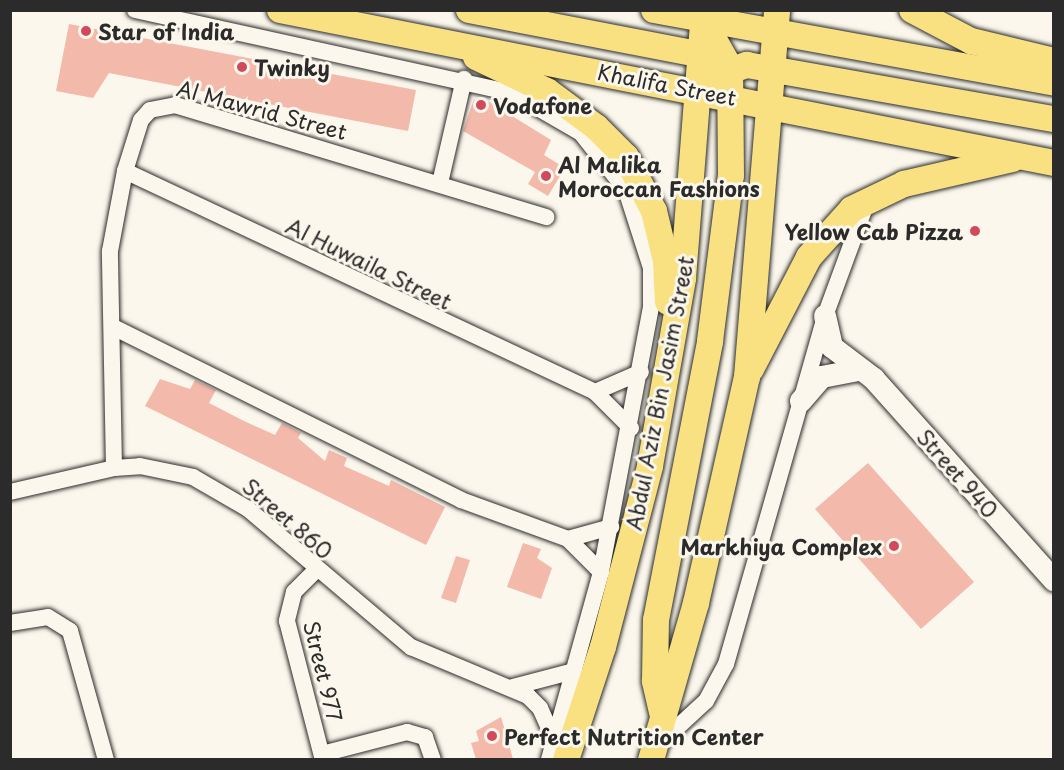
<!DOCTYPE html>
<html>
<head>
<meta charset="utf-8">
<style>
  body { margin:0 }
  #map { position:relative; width:1064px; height:770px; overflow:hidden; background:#fbf7ec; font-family:"Playpen Sans",sans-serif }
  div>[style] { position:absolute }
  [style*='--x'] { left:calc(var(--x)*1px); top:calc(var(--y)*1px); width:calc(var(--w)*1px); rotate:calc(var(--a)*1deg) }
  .building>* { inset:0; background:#f3b9ab }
  .roads { filter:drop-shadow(0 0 2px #2b2b2b) drop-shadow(0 0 2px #2b2b2b) }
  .street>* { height:16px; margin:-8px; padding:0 8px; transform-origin:8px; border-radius:8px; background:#fbf7ec }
  .secondary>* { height:22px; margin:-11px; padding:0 11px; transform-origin:11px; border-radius:11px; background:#fbf7ec }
  .primary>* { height:26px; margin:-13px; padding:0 13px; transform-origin:13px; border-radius:13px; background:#f9e181 }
  .dots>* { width:16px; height:16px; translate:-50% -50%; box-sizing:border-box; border:3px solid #fbf7ec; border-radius:50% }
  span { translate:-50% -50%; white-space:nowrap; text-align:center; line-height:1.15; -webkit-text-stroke:6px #fbf7ec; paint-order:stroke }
  .poi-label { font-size:21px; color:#2b2b2b; font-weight:700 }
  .left { translate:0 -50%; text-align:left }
  .right { translate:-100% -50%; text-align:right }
  .street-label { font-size:21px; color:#2b2b2b }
  .frame { position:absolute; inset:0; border:12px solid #2b2b2b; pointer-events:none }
</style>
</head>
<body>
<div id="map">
  <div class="building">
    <div style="clip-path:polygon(69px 24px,416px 90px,408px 131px,109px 73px,93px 98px,56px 91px)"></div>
    <div style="clip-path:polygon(474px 99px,483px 105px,486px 100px,551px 140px,544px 155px,565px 168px,548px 196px,528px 184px,535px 172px,463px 131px)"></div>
    <div style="clip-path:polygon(160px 379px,190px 389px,195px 380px,216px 390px,209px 403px,244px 421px,275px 435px,282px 423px,301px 433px,298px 438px,325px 461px,329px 450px,347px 458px,344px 466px,389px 486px,391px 480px,445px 507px,426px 545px,145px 406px)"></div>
    <div style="clip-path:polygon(868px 463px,974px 582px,921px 629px,815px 509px)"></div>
    <div style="clip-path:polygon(523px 543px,541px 549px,537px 558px,552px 568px,541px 599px,507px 587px)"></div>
    <div style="clip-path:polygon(456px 556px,470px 560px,456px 603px,441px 598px)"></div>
    <div style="clip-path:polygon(501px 717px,513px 759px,476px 759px,471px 743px,479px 741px,476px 731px)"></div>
  </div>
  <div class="roads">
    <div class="street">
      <div style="--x:135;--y:10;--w:386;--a:12.4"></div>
      <div style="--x:512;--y:93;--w:80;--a:30.1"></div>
      <div style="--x:581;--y:133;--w:73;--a:51.7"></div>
      <div style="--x:626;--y:190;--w:82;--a:72.2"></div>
      <div style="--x:651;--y:268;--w:39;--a:90"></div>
      <div style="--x:651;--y:307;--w:270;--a:100.7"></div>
      <div style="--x:601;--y:572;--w:195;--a:105.5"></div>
      <div style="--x:125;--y:171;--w:519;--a:25.18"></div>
      <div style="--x:595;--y:392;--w:51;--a:45"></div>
      <div style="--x:440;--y:183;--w:107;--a:-77"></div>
      <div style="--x:113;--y:327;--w:389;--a:26.4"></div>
      <div style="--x:461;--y:500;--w:114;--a:20"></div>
      <div style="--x:568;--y:539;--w:47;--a:45"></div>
      <div style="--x:595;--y:392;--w:50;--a:-23.5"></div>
      <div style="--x:114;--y:468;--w:217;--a:-91.1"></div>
      <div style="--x:110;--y:251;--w:81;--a:-79.4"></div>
      <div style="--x:125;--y:171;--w:53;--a:-72.6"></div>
      <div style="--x:141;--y:120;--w:13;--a:-48"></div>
      <div style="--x:150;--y:110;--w:25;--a:-11"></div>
      <div style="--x:175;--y:105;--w:388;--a:16.8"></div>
      <div style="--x:10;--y:492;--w:107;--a:-13"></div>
      <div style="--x:114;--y:468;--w:26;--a:-4"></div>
      <div style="--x:140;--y:466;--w:54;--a:11.7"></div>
      <div style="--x:193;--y:477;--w:64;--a:30.2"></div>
      <div style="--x:248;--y:509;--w:214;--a:40.3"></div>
      <div style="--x:411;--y:647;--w:127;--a:22.7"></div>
      <div style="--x:528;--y:696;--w:17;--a:45"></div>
      <div style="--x:540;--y:708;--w:34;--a:66"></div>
      <div style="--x:568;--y:539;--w:45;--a:-15.6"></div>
      <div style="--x:315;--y:571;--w:30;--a:135"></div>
      <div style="--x:294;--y:592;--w:30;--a:104"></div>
      <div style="--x:287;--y:621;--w:144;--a:75.5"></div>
      <div style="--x:10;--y:623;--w:38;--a:-9"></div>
      <div style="--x:48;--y:617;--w:26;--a:32"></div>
      <div style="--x:70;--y:631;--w:134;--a:74.4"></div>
      <div style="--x:513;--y:687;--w:63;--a:-14.7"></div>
      <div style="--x:655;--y:748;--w:69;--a:-42.7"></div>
      <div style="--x:706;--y:701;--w:42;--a:-61.6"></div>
      <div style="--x:726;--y:664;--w:362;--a:-74.1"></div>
      <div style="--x:825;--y:316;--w:121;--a:-69.8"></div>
      <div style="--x:322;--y:754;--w:88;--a:-14.5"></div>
      <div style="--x:407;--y:732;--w:19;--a:16"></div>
      <div style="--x:425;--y:737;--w:24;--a:71"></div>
    </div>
    <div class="secondary">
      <div style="--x:825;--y:316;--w:32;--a:77"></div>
      <div style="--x:832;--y:347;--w:53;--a:37.3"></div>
      <div style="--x:874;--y:379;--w:270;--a:48.2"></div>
      <div style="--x:801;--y:401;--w:32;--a:-49"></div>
      <div style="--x:822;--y:377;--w:37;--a:-11"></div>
    </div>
    <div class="primary">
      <div style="--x:280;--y:10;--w:789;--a:11.18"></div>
      <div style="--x:469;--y:10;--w:254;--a:10.9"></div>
      <div style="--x:654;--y:10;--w:407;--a:10.3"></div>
      <div style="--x:912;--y:10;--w:67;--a:27.7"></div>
      <div style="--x:971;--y:41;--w:85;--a:13.5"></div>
      <div style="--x:476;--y:57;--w:79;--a:25.6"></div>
      <div style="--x:547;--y:91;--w:61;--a:36.3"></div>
      <div style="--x:596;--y:127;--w:42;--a:45"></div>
      <div style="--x:626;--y:157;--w:61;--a:62.6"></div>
      <div style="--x:654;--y:211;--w:51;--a:76.5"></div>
      <div style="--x:666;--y:261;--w:41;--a:87.2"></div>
      <div style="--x:716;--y:76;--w:33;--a:-20"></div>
      <div style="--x:747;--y:65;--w:312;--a:10"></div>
      <div style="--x:751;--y:369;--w:126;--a:-62.6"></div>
      <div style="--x:809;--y:257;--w:64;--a:-48.1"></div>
      <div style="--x:852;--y:209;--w:58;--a:-25.7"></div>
      <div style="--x:904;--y:184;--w:111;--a:-13"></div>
      <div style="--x:662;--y:712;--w:32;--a:-103"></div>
      <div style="--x:655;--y:681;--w:61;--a:-89.1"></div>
      <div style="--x:656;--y:620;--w:284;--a:-79"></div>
      <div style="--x:710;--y:341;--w:167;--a:-82.8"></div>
      <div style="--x:731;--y:175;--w:107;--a:-90.5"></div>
      <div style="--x:730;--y:68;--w:55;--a:-119.4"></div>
      <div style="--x:566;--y:760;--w:119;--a:-71.9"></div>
      <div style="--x:603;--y:647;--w:187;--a:-75.4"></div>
      <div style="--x:650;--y:466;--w:191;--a:-80"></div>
      <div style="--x:683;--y:278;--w:269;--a:-85.5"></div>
      <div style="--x:651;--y:760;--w:163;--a:-74"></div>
      <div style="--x:696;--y:603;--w:232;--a:-77.3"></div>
      <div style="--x:747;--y:377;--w:368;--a:-85.3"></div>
    </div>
  </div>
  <div class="dots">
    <div style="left:86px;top:31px;background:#d1495b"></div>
    <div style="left:242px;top:67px;background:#d1495b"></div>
    <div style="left:481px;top:105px;background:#d1495b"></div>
    <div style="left:546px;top:176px;background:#d1495b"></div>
    <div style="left:975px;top:231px;background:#d1495b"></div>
    <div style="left:894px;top:546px;background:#d1495b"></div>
    <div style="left:492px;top:736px;background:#d1495b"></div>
  </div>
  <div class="poi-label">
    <span class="left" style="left:98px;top:31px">Star of India</span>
    <span class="left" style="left:254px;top:67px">Twinky</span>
    <span class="left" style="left:493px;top:105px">Vodafone</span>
    <span class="left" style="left:558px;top:176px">Al Malika<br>Moroccan Fashions</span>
    <span class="right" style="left:963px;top:231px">Yellow Cab Pizza</span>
    <span class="right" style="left:882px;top:546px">Markhiya Complex</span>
    <span class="left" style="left:504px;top:736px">Perfect Nutrition Center</span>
  </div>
  <div class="street-label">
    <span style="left:667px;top:84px;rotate:11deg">Khalifa Street</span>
    <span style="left:262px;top:109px;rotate:15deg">Al Mawrid Street</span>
    <span style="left:369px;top:263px;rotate:26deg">Al Huwaila Street</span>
    <span style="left:659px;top:393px;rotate:-79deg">Abdul Aziz Bin Jasim Street</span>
    <span style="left:958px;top:473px;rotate:49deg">Street 940</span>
    <span style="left:288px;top:518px;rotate:41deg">Street 860</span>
    <span style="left:324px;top:671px;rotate:76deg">Street 977</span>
  </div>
  <div class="frame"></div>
</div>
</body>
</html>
